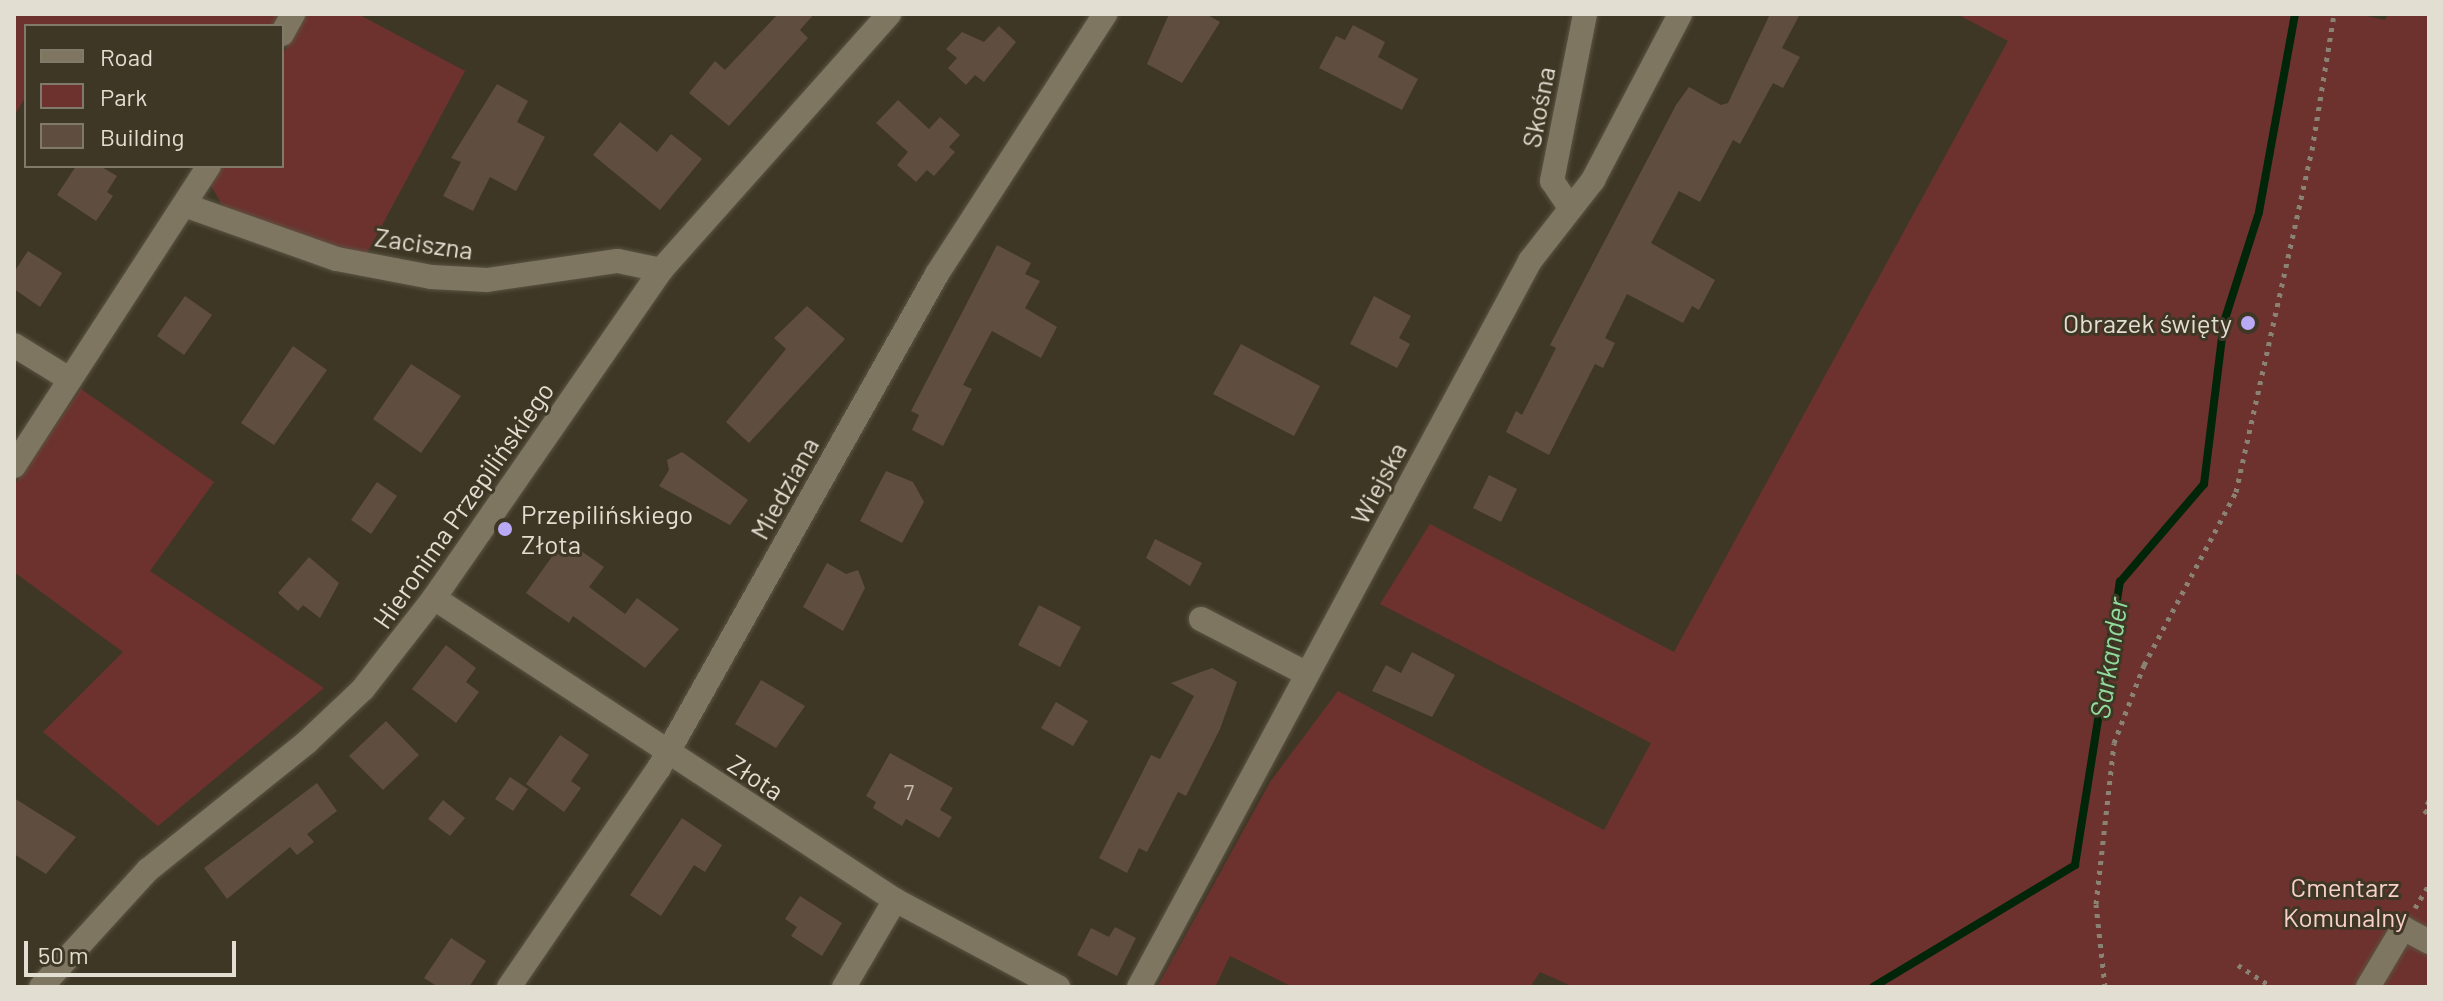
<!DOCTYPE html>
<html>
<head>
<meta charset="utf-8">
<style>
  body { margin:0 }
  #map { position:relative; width:2443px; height:1001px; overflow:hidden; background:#3f3725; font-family:Barlow,sans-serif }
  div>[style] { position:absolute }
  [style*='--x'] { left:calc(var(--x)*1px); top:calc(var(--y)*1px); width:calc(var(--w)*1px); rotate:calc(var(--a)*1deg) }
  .green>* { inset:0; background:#6d322e }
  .stream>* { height:8px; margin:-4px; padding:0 4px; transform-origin:4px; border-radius:4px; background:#002508 }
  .building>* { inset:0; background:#5f4d40 }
  .path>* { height:5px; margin-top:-2.5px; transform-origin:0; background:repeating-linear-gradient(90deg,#8a8374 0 4px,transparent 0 10px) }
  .roads { filter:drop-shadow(0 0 2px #5b5443) drop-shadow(0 0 2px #5b5443) }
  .street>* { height:24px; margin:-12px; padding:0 12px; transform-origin:12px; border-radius:12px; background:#7f7662 }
  .secondary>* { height:24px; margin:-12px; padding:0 12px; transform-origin:12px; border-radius:12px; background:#7f7662 }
  .dots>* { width:22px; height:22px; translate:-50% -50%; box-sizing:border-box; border:4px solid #3f3725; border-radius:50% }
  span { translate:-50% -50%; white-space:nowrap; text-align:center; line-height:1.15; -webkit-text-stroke:6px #3f3725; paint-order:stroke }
  .number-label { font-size:22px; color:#c2baae }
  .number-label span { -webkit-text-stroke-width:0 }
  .street-label { font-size:26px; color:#e3ded2 }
  .poi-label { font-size:26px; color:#e3ded2 }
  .right { translate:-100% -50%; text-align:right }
  .left { translate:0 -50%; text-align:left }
  .park-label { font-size:26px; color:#f9d0cc }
  .water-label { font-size:28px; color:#91dc9d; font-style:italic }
  .frame { position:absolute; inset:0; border:16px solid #e3ded2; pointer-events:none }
  .legend { position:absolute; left:24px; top:24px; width:260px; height:144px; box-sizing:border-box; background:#3f3725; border:2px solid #817a6a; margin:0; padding:10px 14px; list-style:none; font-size:24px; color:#e3ded2 }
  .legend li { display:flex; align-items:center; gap:16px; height:40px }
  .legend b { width:40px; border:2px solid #817a6a }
  .scale { position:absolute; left:24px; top:941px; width:212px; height:36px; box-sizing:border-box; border:4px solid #e3ded2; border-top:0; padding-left:10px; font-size:24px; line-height:28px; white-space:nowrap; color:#e3ded2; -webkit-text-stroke:6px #3f3725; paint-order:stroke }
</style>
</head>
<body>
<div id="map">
  <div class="green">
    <div style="clip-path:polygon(14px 14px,282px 14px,275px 26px,26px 26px,26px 96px,14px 116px)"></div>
    <div style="clip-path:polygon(305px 14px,358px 14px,465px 71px,366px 255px,226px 212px,210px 184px,220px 166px,282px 166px,282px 55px)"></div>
    <div style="clip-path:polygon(1957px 14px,2358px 14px,2385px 20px,2388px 14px,2429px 14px,2429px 987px,1574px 987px,1540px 972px,1530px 987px,1293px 987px,1230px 956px,1215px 987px,1157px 987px,1270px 782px,1338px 691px,1604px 830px,1651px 743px,1380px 604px,1430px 524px,1674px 652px,2008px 41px)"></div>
    <div style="clip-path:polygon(81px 389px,214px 482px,150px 571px,324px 688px,158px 826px,43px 732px,123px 652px,14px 572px,14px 485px)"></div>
  </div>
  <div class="stream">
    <div style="--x:1873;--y:987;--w:236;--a:-31.1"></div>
    <div style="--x:2075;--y:865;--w:287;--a:-81"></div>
    <div style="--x:2120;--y:582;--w:129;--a:-49.4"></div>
    <div style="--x:2204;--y:484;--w:163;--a:-83"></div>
    <div style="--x:2224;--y:322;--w:115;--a:-72.3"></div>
    <div style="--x:2259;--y:212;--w:201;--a:-79.7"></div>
  </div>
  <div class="building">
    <div style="clip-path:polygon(778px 14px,814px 14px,800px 30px,808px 38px,729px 126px,689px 93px,715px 61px,725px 70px)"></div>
    <div style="clip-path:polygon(1169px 14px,1206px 14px,1220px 22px,1182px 83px,1147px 64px)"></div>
    <div style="clip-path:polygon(1770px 14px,1800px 14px,1782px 48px,1800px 57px,1783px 88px,1773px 83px,1740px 144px,1733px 140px,1700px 202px,1679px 191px,1651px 243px,1715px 280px,1699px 310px,1692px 306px,1683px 323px,1627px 294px,1605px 338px,1615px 343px,1603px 368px,1595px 364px,1549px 455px,1506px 432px,1516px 411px,1522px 415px,1556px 348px,1550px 345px,1676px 105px,1689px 87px,1721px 105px,1728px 103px)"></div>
    <div style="clip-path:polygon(1353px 25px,1385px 42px,1378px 57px,1418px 79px,1402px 110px,1319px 68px,1336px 36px,1345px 40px)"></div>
    <div style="clip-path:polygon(999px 26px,1016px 42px,984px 82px,975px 75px,966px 85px,948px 68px,957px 58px,946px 49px,962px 32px,984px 42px)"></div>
    <div style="clip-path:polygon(497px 84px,528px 101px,517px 122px,545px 137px,516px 191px,490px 177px,473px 211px,443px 196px,461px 162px,451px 158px)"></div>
    <div style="clip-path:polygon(898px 100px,929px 129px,940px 117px,960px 135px,949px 147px,955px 152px,934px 176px,927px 170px,916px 182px,897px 165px,908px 152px,876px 123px)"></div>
    <div style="clip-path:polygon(620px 122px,657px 152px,671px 134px,702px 159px,660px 210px,593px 155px)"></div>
    <div style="clip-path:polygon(76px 166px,100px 166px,117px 176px,107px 192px,113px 196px,96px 221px,57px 195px)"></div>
    <div style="clip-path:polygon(997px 245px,1031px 263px,1025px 274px,1040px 281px,1025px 308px,1057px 327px,1041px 358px,992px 331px,963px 385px,972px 389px,943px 446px,912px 430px,919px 415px,911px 411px)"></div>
    <div style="clip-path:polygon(28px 251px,62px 273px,40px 307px,14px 289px,14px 272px)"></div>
    <div style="clip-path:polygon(185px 296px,212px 315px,184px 355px,157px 336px)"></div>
    <div style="clip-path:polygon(1374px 296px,1411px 316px,1399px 338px,1410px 344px,1397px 368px,1350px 344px)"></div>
    <div style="clip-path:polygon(807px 306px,845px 339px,749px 443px,726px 422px,786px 349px,774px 338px)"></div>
    <div style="clip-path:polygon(1241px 344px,1320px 386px,1294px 436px,1213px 394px)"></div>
    <div style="clip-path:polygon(293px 346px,327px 370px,274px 445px,241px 423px)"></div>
    <div style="clip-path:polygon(411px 364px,461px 396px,421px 453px,373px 419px)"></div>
    <div style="clip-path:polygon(682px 452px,748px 500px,730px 525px,659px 486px,669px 470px,667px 460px)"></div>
    <div style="clip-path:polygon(886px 471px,913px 482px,924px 502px,902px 543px,860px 521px)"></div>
    <div style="clip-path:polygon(1489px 475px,1517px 489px,1501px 522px,1473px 508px)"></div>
    <div style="clip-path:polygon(377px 482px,397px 496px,371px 534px,351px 520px)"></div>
    <div style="clip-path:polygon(1155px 539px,1202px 563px,1190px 586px,1146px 558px)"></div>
    <div style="clip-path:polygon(570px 543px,604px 567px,589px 587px,625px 614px,637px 598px,679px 629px,645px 668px,573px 616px,569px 623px,526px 593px,556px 551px,561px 555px)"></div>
    <div style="clip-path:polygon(309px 557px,339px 583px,320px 618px,303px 605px,298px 611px,278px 593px)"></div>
    <div style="clip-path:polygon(827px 563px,846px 574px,858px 570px,865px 588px,843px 631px,803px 607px)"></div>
    <div style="clip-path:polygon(1039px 605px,1081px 627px,1060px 667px,1018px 645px)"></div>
    <div style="clip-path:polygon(446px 645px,476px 668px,466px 682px,479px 692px,456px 723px,412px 689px)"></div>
    <div style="clip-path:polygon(1412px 652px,1455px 675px,1432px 717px,1372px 691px,1386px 665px,1401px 673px)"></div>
    <div style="clip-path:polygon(1212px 668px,1237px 682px,1220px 729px,1186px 796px,1178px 792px,1147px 852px,1139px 848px,1127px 873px,1099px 858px,1151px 755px,1160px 759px,1194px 696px,1171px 683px)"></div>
    <div style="clip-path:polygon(761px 680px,805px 706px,776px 748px,735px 724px)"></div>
    <div style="clip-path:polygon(1056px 702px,1088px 721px,1073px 746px,1041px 728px)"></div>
    <div style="clip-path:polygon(386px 721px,419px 755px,383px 790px,349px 756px)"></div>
    <div style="clip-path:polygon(560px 735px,589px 755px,571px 781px,581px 788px,564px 812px,526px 784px)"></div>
    <div style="clip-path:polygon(890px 753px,953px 788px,940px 810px,952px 817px,939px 838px,906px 819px,902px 826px,873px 808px,876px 802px,866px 796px)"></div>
    <div style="clip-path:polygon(510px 777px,528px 789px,513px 811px,495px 799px)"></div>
    <div style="clip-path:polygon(317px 783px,337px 811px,307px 834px,314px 842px,297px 855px,290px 847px,227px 899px,204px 868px)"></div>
    <div style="clip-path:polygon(14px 798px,76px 837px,46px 874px,14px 854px)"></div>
    <div style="clip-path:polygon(443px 800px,465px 818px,450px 836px,428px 819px)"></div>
    <div style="clip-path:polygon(682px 818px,722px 845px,705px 872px,694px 865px,661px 916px,630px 895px)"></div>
    <div style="clip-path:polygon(800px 896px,842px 923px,822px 956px,791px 936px,797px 927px,785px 919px)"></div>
    <div style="clip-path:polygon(1115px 927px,1136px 938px,1117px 976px,1077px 955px,1091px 928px,1109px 937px)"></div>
    <div style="clip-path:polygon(451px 938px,486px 961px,469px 987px,438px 987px,424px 978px)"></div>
  </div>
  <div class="path">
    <div style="--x:2429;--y:801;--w:10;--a:119"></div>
    <div style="--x:2424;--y:810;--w:6;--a:39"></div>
    <div style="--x:2415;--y:908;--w:27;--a:-59"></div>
    <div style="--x:2238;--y:965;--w:40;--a:32.9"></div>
    <div style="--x:2105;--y:987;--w:83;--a:-96.2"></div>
    <div style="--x:2096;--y:904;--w:162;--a:-83.6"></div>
    <div style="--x:2114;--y:743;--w:84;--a:-69"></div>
    <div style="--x:2144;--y:665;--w:196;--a:-62"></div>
    <div style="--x:2236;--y:492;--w:350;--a:-77.5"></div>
    <div style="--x:2312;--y:150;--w:138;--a:-80.8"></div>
  </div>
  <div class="roads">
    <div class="street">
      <div style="--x:282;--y:34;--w:23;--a:-61"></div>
      <div style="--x:187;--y:206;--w:159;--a:19.5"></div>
      <div style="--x:337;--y:259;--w:96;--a:10.8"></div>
      <div style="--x:431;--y:277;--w:56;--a:3.1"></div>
      <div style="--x:487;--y:280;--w:132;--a:-8.3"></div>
      <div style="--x:618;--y:261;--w:44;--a:11.8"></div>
      <div style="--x:1569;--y:206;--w:30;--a:-124"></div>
      <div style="--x:1552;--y:181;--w:170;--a:-78.8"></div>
      <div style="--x:14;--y:345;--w:65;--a:31.7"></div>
      <div style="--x:14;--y:466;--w:358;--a:-57"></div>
      <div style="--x:434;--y:598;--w:551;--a:33.23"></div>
      <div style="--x:895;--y:900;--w:185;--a:28.1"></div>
      <div style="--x:1201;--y:619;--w:119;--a:27.4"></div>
      <div style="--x:509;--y:987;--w:265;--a:-55.6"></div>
      <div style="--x:659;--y:768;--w:567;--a:-60.63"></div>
      <div style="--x:937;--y:274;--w:310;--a:-57.1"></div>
      <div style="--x:844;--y:987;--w:101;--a:-59.6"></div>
      <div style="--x:1139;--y:987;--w:825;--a:-61.69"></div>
      <div style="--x:1530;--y:261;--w:103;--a:-52.1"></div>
      <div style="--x:1593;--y:180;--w:187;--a:-62.3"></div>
      <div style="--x:2368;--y:987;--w:69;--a:-59.3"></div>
      <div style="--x:2403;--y:928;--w:30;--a:28"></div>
    </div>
    <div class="secondary">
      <div style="--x:41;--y:987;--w:159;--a:-47.6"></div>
      <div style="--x:148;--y:870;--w:204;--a:-38.8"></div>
      <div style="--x:307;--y:742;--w:77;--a:-43.4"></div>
      <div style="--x:363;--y:689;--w:115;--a:-52"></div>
      <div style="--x:434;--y:598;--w:399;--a:-55.3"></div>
      <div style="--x:661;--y:270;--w:343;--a:-48.3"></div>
    </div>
  </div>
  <div class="dots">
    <div style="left:2248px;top:323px;background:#baaaf6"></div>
    <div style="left:505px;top:529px;background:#baaaf6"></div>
  </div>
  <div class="number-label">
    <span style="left:909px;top:792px">7</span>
  </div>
  <div class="street-label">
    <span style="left:1538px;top:107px;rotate:-79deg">Skośna</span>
    <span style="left:424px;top:243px;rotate:8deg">Zaciszna</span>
    <span style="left:1378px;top:483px;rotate:-62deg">Wiejska</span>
    <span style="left:784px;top:488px;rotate:-61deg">Miedziana</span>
    <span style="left:463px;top:505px;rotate:-55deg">Hieronima Przepilińskiego</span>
    <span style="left:756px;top:777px;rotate:33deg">Złota</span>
  </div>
  <div class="poi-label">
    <span class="right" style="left:2232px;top:323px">Obrazek święty</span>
    <span class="left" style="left:521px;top:529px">Przepilińskiego<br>Złota</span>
  </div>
  <div class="park-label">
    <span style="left:2345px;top:902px">Cmentarz<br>Komunalny</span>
  </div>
  <div class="water-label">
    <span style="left:2108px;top:658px;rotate:-81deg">Sarkander</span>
  </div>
  <div class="frame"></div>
  <ul class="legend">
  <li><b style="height:10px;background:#7f7662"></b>Road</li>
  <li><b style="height:22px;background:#6d322e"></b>Park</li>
  <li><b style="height:22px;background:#5f4d40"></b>Building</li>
  </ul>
  <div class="scale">50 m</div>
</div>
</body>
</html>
